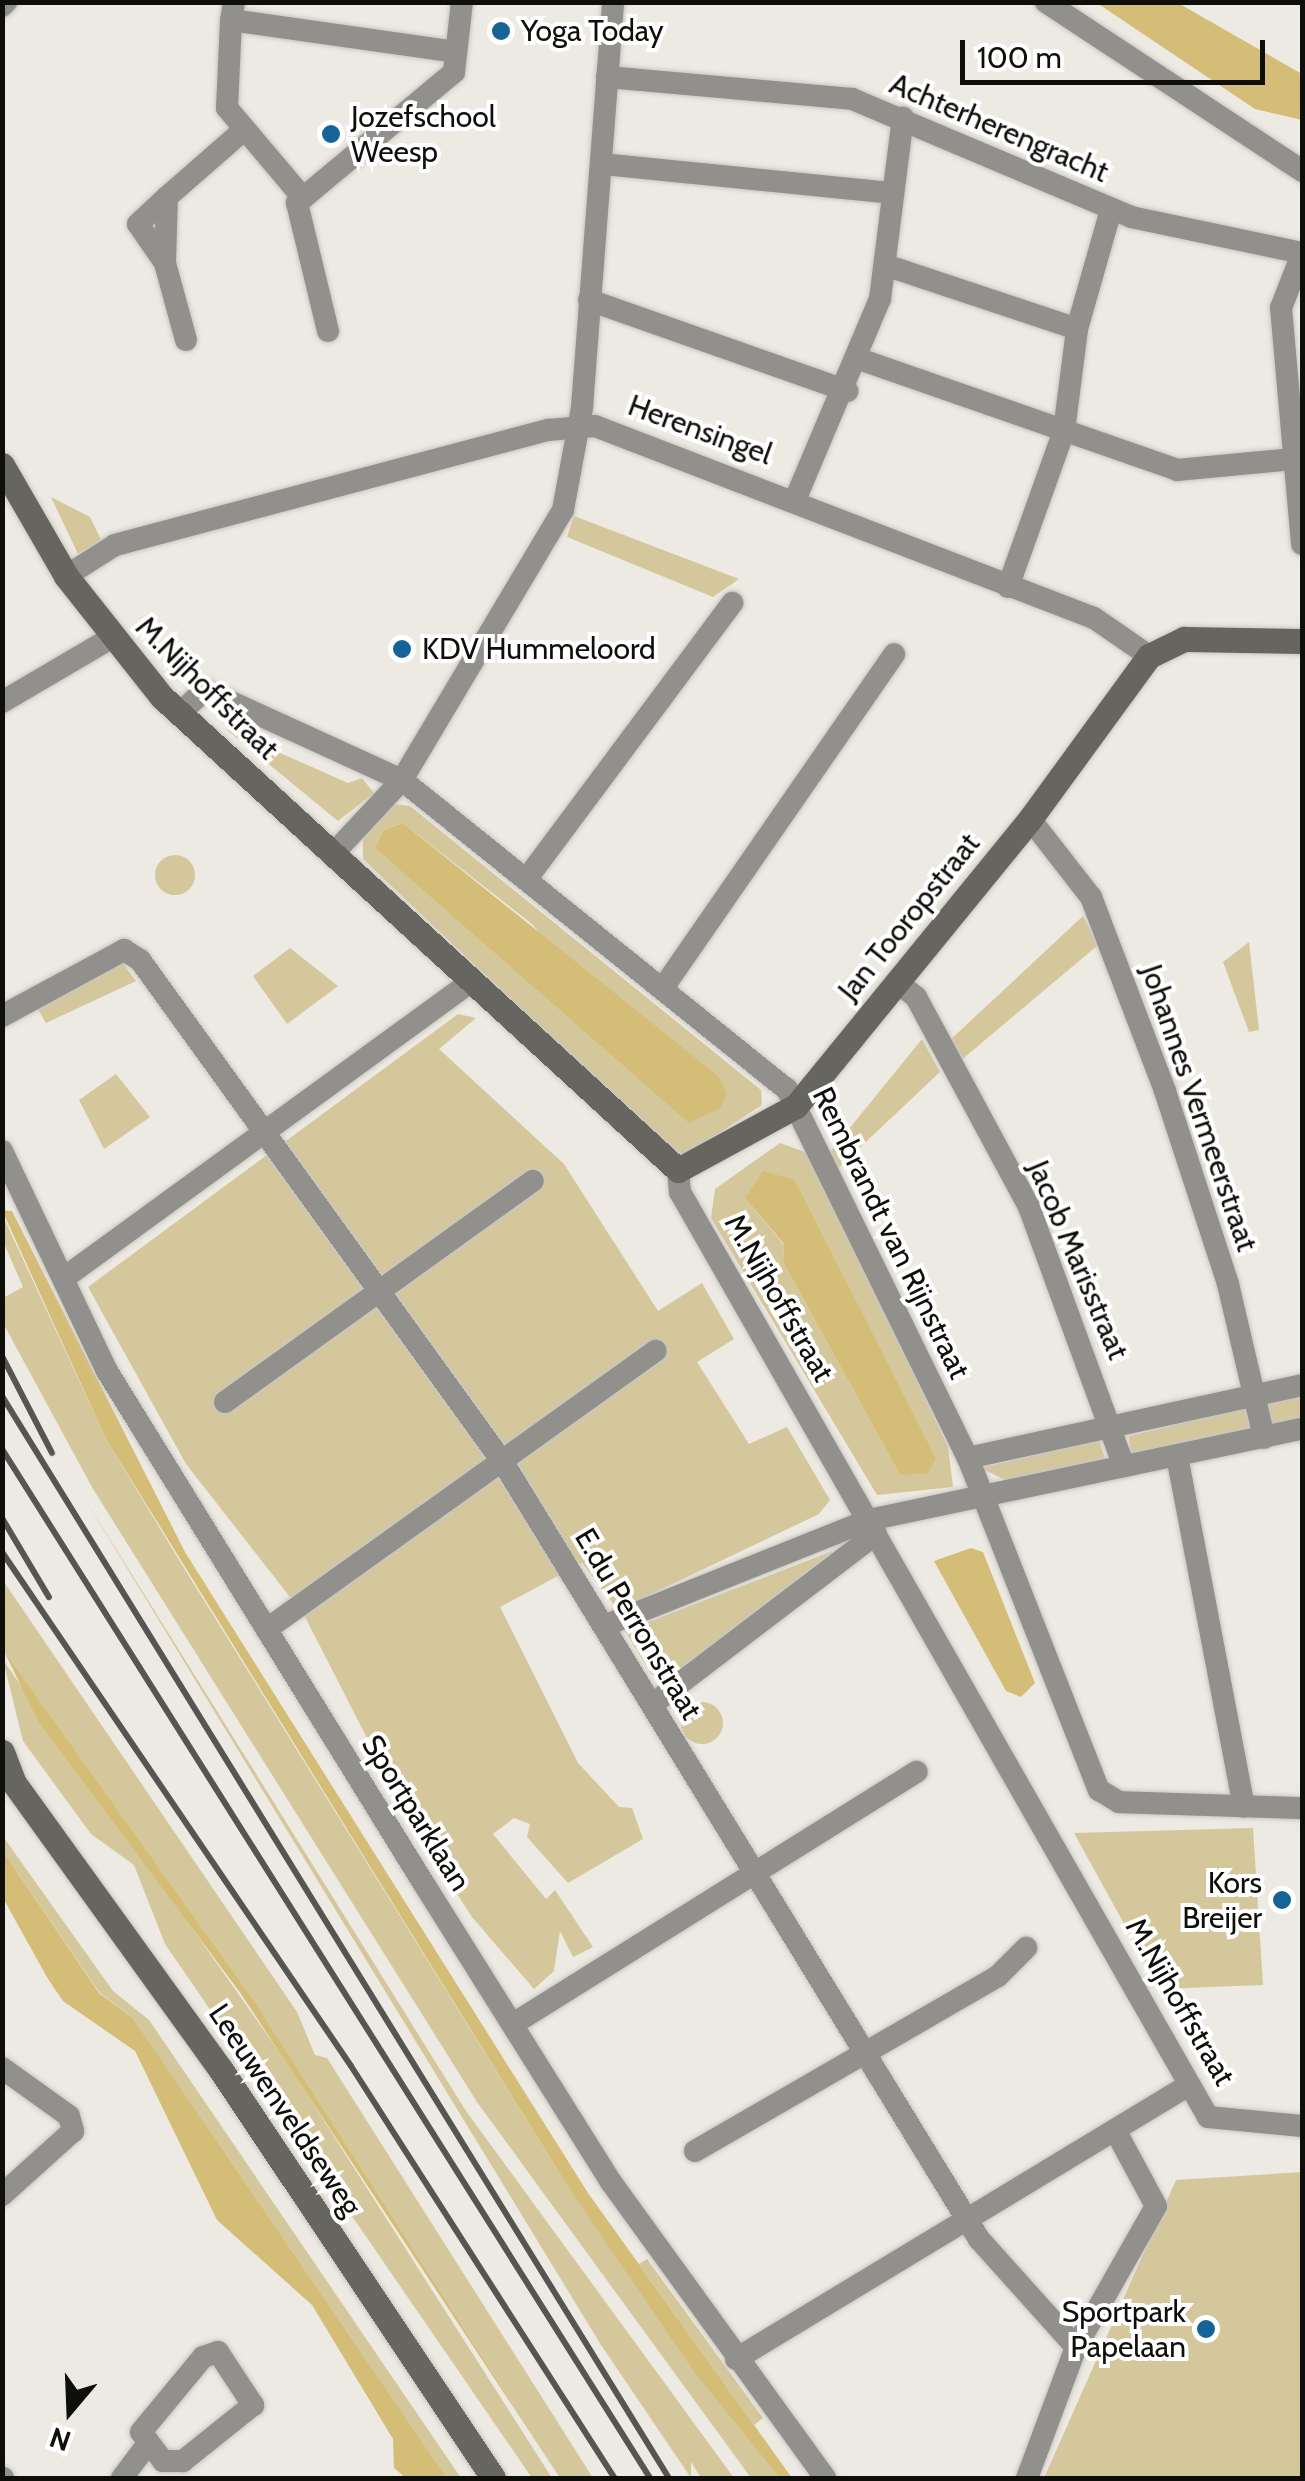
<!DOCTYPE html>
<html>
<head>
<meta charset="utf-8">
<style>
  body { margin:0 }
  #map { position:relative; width:1305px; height:2481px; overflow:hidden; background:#edeae3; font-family:Cabin,sans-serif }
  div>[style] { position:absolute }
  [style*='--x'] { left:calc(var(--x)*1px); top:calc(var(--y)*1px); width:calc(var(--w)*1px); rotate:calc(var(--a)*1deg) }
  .green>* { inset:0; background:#d4c79b }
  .round { border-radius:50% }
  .water>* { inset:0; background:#d4be77 }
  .roads { filter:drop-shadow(0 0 2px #c9c7c0) drop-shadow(0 0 2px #c9c7c0) }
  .street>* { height:22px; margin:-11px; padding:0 11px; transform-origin:11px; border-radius:11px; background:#91908d }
  .secondary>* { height:25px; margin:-12.5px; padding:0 12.5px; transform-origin:12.5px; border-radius:12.5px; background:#666560 }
  .rail>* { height:6px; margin:-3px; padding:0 3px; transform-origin:3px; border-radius:3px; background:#565551 }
  .dots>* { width:28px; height:28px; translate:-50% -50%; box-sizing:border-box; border:5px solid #fff; border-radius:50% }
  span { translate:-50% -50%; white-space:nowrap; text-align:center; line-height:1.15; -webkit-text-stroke:8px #fff; paint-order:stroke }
  .poi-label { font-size:30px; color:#0e0e0b }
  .left { translate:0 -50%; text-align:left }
  .right { translate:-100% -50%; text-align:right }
  .street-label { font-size:30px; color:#0e0e0b }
  .frame { position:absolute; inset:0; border:5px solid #0e0e0b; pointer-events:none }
  .north { position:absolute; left:20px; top:2361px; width:100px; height:100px; -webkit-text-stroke:8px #fff; paint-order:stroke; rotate:199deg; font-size:28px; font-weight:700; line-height:40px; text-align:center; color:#0e0e0b }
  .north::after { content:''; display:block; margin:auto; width:35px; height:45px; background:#0e0e0b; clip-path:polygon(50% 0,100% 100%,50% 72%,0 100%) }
  .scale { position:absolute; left:960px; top:40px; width:305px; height:45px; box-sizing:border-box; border:5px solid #0e0e0b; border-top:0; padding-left:12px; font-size:30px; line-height:35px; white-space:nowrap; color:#0e0e0b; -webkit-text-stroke:8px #fff; paint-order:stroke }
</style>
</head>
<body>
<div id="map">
  <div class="green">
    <div style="clip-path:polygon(51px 497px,90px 517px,101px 540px,78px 554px)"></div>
    <div style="clip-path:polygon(574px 516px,739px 579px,713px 597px,567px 537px)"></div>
    <div style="clip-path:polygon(226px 729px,348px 783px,362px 778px,374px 793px,338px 821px)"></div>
    <div style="clip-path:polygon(evenodd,394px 804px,410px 806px,761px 1090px,762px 1105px,679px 1159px,363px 859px,363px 837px,394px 804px,403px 823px,532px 924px,697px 1121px,375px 848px,383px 830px,403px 823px)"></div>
    <div class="round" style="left:155px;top:855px;width:40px;height:40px"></div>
    <div style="clip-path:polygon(1083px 916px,1098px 945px,959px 1062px,949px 1041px)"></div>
    <div style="clip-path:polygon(1249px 942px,1259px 1030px,1249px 1032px,1223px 962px)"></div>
    <div style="clip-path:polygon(290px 948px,338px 986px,287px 1024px,253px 976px)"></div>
    <div style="clip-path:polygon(122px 962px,136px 981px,46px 1023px,37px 1008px)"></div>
    <div style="clip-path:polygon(458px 1014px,476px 1018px,439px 1049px,564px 1164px,658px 1311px,702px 1283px,734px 1339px,697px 1362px,749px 1444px,787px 1427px,830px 1500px,819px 1514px,618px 1610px,582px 1563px,500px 1607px,578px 1763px,619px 1807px,632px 1808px,643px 1839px,568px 1883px,527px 1837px,530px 1824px,514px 1818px,493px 1834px,546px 1899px,555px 1890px,593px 1947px,573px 1957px,560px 1931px,554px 1971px,534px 1989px,472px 1917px,408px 1818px,304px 1615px,186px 1464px,88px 1287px)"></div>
    <div style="clip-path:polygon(922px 1039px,940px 1072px,835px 1171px,827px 1156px)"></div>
    <div style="clip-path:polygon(116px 1074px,150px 1117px,104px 1149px,79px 1100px)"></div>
    <div style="clip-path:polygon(evenodd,780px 1143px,813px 1155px,948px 1447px,953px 1487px,877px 1495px,711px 1218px,715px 1189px,780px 1143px,795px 1180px,935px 1459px,900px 1475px,783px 1262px,784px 1245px,745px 1198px,795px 1180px)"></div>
    <div style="clip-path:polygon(3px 1216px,106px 1439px,179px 1560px,570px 2190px,780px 2478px,751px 2478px,477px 2102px,93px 1489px,3px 1323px,3px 1298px,23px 1287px,3px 1241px)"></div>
    <div style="clip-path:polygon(1302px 1395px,1302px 1419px,1270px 1426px,1264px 1405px)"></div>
    <div style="clip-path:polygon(1245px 1408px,1251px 1431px,1130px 1457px,1129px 1436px)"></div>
    <div style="clip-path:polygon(1099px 1440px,1106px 1462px,1007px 1481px,981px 1468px)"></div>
    <div style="clip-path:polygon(83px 1496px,466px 2111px,734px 2478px,701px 2478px,691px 2462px,691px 2478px,601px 2345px)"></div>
    <div style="clip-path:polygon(835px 1550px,668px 1681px,651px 1674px,625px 1631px)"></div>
    <div style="clip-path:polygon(2px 1579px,297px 2012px,315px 2055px,327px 2058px,593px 2478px,560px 2478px,253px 1999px,3px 1649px)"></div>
    <div style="clip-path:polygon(3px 1660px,287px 2063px,552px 2478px,532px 2478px,165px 1944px,134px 1865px,91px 1834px,23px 1741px)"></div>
    <div class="round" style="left:681px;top:1702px;width:42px;height:42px"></div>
    <div style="clip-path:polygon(1253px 1828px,1263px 1985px,1160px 1989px,1074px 1833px)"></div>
    <div style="clip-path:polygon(2px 1835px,113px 1991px,149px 2020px,461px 2478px,447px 2478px,133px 2018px,99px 1992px,3px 1851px)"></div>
    <div style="clip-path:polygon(1302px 2172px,1302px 2478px,1044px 2478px,1176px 2180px)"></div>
    <div style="clip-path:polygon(647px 2259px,763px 2418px,754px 2425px,639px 2264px)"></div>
  </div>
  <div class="water">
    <div style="clip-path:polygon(1097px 3px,1178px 3px,1302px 74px,1302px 120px,1255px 109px)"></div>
    <div style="clip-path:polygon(403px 823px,718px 1076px,727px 1093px,720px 1108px,689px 1123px,375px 848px,383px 830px)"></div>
    <div style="clip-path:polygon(763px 1171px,795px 1180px,936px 1459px,928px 1473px,900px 1475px,783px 1262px,784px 1244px,745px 1198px)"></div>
    <div style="clip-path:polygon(2px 1210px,12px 1211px,185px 1552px,588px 2193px,792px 2478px,780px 2478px,695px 2373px,570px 2190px,106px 1439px)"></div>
    <div style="clip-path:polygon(971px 1548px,983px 1552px,1035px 1683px,1021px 1697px,1006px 1691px,934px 1561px)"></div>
    <div style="clip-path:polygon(3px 1649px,253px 1999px,560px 2478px,241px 1994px,38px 1721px)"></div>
    <div style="clip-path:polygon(3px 1851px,99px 1993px,133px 2018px,447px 2478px,406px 2478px,394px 2468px,393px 2439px,312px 2305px,217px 2220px,135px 2051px,63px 2001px,48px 1979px,3px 1898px)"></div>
  </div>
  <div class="roads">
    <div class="street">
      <div style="--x:234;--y:2;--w:18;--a:99"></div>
      <div style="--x:231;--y:20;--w:227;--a:8.1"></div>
      <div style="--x:1046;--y:2;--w:307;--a:33.4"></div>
      <div style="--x:2;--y:6;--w:6;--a:-45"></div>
      <div style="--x:231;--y:20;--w:88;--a:92.6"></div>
      <div style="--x:227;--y:108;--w:118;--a:49.8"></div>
      <div style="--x:607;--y:77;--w:246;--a:5.1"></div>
      <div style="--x:852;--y:99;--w:303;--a:22.9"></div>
      <div style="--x:1131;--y:217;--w:175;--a:11.9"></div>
      <div style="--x:602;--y:164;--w:292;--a:5.7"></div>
      <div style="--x:1302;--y:254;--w:58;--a:111.3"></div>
      <div style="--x:1281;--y:308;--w:237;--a:84.9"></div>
      <div style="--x:165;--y:263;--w:47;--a:-124.7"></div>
      <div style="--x:138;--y:224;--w:40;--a:-43"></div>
      <div style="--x:885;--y:265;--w:202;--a:18.4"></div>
      <div style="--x:589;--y:300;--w:274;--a:19.4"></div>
      <div style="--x:328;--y:331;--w:132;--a:-103.6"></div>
      <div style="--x:297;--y:203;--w:204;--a:-39.8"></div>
      <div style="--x:454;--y:72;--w:70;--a:-83.5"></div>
      <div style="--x:186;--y:340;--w:80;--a:-105.3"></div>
      <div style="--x:165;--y:263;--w:66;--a:-88.3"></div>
      <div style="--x:167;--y:197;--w:103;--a:-41.1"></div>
      <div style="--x:859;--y:359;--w:337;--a:19.2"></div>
      <div style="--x:1177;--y:470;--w:117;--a:-5.4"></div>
      <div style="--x:795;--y:500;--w:218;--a:-67.1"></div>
      <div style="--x:880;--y:299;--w:183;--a:-82.8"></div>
      <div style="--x:66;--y:576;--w:58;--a:-32.3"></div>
      <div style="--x:115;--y:545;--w:448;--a:-14.9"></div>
      <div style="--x:548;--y:430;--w:47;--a:-4.9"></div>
      <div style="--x:595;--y:426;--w:535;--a:21.05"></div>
      <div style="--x:1094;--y:618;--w:67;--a:34.6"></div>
      <div style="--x:1008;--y:587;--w:166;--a:-70.3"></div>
      <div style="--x:1064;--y:431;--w:103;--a:-82.7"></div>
      <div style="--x:1077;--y:329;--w:124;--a:-74.1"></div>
      <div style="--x:2;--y:702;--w:126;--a:-30.4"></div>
      <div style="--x:179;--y:714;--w:35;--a:-43"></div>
      <div style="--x:205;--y:690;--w:217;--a:24.6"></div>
      <div style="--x:402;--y:780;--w:494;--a:38.8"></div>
      <div style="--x:787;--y:1089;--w:411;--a:63.9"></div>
      <div style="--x:968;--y:1458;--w:357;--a:68.5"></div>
      <div style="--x:1099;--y:1790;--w:23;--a:31"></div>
      <div style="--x:1119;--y:1802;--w:183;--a:1.9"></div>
      <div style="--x:1030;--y:819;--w:99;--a:52"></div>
      <div style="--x:1091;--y:897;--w:208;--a:69.1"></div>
      <div style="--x:1165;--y:1091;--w:203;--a:71.9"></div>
      <div style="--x:1228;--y:1284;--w:158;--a:76.8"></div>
      <div style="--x:333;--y:854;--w:101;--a:-47"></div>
      <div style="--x:402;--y:780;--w:314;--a:-59.2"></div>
      <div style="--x:563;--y:510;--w:105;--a:-79.5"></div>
      <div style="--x:582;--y:407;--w:406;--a:-85.6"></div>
      <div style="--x:528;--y:877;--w:342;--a:-53.3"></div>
      <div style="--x:898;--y:983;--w:23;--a:38"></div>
      <div style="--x:916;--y:997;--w:238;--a:61.7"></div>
      <div style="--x:1029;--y:1207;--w:276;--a:69.9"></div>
      <div style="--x:663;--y:988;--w:406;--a:-55.3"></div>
      <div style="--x:2;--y:1016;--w:139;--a:-28.4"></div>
      <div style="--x:124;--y:950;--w:19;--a:32"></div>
      <div style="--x:140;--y:960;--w:622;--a:54.16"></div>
      <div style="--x:504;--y:1464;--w:909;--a:58.5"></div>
      <div style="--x:979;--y:2239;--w:145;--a:48.1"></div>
      <div style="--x:2;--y:1151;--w:244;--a:64.5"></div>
      <div style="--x:107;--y:1371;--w:603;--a:58.29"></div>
      <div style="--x:424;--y:1884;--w:352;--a:57.9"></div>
      <div style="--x:611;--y:2182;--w:365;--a:54.1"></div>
      <div style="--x:678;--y:1170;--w:22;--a:85"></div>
      <div style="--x:680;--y:1192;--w:1065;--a:60.28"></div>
      <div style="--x:1208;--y:2117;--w:94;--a:5.5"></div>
      <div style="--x:64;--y:1278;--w:501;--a:-36.07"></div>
      <div style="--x:225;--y:1402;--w:379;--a:-35.7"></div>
      <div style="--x:1177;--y:1456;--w:357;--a:79.2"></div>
      <div style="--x:968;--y:1458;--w:342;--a:-12.3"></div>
      <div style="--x:604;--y:1626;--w:285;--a:-21.8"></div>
      <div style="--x:869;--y:1520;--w:442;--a:-11.9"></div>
      <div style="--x:267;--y:1629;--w:478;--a:-35.6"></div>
      <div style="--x:654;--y:1703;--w:279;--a:-37.3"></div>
      <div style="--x:513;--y:2024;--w:476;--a:-32"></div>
      <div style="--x:2;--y:2068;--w:82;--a:35.6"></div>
      <div style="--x:69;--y:2116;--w:16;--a:75"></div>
      <div style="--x:73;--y:2131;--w:96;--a:138"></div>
      <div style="--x:695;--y:2151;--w:350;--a:-30"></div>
      <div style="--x:998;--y:1976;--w:40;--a:-45"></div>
      <div style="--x:218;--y:2352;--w:64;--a:56.6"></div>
      <div style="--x:253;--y:2405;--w:90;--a:141.3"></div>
      <div style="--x:183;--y:2461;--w:20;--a:180"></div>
      <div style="--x:163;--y:2461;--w:36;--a:-127"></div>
      <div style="--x:141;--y:2432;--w:97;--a:-50.4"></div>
      <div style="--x:203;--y:2357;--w:16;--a:-18"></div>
      <div style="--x:736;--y:2359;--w:529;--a:-31.17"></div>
      <div style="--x:2;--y:2478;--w:1;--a:0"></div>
      <div style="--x:122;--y:2478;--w:38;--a:-53"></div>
      <div style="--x:1027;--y:2478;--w:140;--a:-69.5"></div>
      <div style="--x:1076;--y:2347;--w:162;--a:-60.4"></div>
      <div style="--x:1156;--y:2206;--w:86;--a:-118.3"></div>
    </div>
    <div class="secondary">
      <div style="--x:2;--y:465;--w:128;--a:60"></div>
      <div style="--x:66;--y:576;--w:154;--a:51.6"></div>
      <div style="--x:162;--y:697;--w:700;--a:42.51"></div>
      <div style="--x:678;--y:1170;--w:134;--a:-28.5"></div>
      <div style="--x:796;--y:1106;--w:370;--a:-50.8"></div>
      <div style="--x:1030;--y:819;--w:202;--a:-53.9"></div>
      <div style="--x:1149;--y:656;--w:39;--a:-26"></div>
      <div style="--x:1184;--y:639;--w:118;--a:1"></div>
      <div style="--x:2;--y:1752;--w:33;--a:69"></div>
      <div style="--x:14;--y:1783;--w:354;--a:54.2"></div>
      <div style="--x:221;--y:2070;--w:490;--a:56.3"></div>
    </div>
  </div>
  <div class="rail">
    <div style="--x:2;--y:1356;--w:109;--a:62.7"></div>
    <div style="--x:2;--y:1396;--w:1271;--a:58.35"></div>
    <div style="--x:2;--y:1449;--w:1216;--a:57.8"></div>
    <div style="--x:2;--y:1518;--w:92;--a:59.3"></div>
    <div style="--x:2;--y:1552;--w:621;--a:55.82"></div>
    <div style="--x:351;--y:2066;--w:489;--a:57.4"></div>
  </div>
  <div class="dots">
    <div style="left:501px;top:31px;background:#166497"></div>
    <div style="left:331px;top:134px;background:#166497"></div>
    <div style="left:402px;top:649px;background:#166497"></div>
    <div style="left:1282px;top:1900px;background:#166497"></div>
    <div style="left:1206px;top:2329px;background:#166497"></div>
  </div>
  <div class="poi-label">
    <span class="left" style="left:521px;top:31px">Yoga Today</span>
    <span class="left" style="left:351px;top:134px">Jozefschool<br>Weesp</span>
    <span class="left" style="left:422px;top:649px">KDV Hummeloord</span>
    <span class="right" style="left:1262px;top:1900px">Kors<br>Breijer</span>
    <span class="right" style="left:1186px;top:2329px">Sportpark<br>Papelaan</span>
  </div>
  <div class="street-label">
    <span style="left:999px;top:128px;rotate:23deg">Achterherengracht</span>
    <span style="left:700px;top:430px;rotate:20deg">Herensingel</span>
    <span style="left:207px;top:688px;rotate:45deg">M.Nijhoffstraat</span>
    <span style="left:909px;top:917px;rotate:-51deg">Jan Tooropstraat</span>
    <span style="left:1199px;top:1108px;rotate:71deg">Johannes Vermeerstraat</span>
    <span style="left:891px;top:1233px;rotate:64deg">Rembrandt van Rijnstraat</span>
    <span style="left:1078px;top:1260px;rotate:67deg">Jacob Marisstraat</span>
    <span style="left:779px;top:1298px;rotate:60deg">M.Nijhoffstraat</span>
    <span style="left:638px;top:1624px;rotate:59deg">E.du Perronstraat</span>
    <span style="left:416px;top:1813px;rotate:58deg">Sportparklaan</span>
    <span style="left:1180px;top:2002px;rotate:60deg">M.Nijhoffstraat</span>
    <span style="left:285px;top:2110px;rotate:56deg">Leeuwenveldseweg</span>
  </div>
  <div class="frame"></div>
  <div class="north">N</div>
  <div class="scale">100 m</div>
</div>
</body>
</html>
